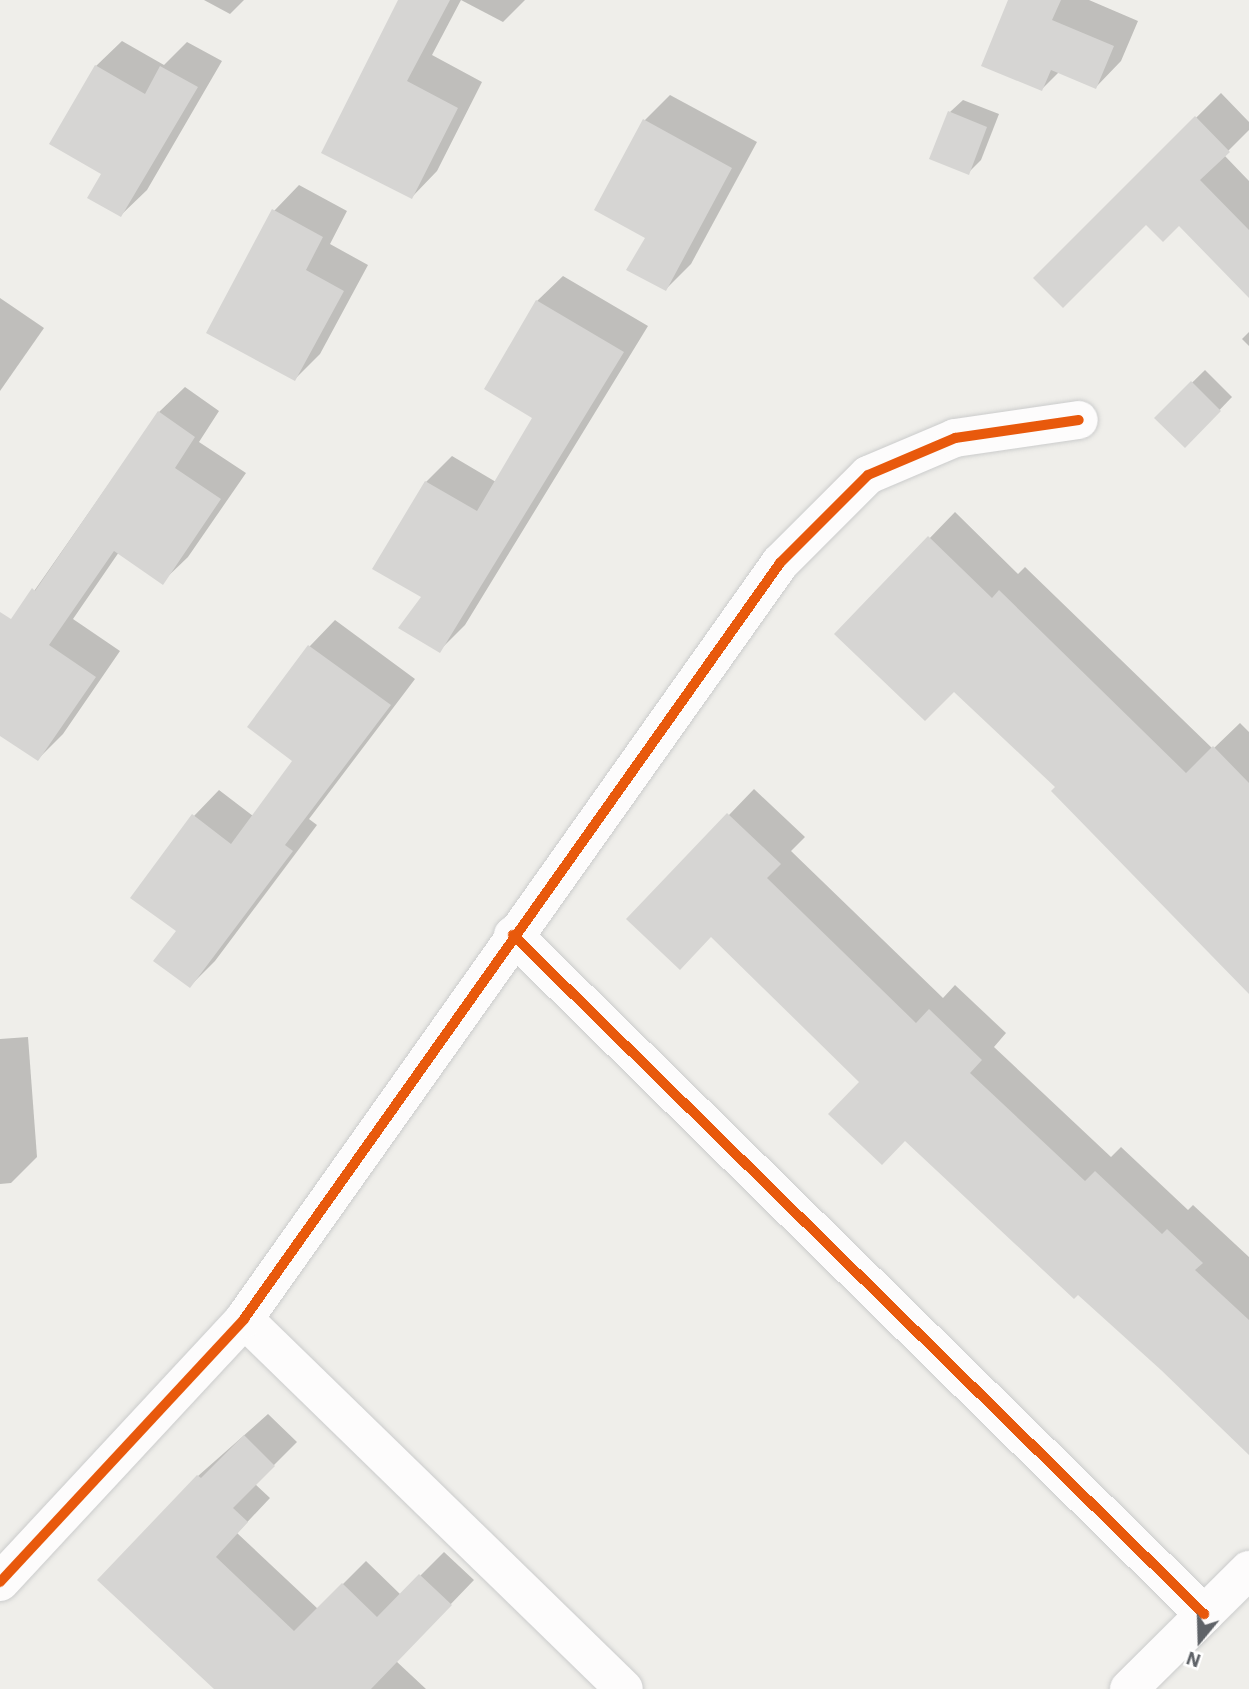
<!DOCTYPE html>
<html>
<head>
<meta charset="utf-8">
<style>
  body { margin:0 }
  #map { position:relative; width:1249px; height:1689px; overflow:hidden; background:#efeeea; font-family:"IBM Plex Sans",sans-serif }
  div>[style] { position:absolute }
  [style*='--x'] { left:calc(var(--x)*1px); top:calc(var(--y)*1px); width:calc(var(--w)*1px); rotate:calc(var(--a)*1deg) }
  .shadow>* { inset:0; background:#0003 }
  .building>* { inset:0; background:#d6d5d3 }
  .roads { filter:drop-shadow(0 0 2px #cbcccc) drop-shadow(0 0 2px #cbcccc) }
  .minor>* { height:38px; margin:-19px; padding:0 19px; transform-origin:19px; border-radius:19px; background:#fdfcfc }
  .cycleway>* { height:10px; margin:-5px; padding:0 5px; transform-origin:5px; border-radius:5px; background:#e8590c }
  span { translate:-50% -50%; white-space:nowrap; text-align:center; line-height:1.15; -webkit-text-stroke:6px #fff; paint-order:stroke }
  .north { position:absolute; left:1165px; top:1605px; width:70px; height:70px; -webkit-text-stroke:5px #fff; paint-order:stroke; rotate:199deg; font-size:19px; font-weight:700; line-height:28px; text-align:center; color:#5f6368 }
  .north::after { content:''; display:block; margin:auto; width:24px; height:32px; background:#5f6368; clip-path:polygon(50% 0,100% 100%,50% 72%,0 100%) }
</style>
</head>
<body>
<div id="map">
  <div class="shadow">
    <div style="clip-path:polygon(204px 0,244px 0,230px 14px)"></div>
    <div style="clip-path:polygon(402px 0,461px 0,432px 55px,482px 82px,437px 171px,412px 197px)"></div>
    <div style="clip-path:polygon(461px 0,525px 0,503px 22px)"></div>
    <div style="clip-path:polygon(1010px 0,1089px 0,1138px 21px,1121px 61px,1096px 87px,1059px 72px,1042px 89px)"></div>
    <div style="clip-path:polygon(122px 41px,164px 65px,187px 42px,222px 61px,147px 190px,121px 215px,96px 66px)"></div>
    <div style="clip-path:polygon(1221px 93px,1249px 122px,1249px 130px,1224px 155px,1249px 181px,1249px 296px,1179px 223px,1146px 223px,1035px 278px)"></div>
    <div style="clip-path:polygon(670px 95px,757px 142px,691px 264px,666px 289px,647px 237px,644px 121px)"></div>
    <div style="clip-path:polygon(963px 100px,999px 114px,981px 160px,968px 173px,950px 112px)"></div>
    <div style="clip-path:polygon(299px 185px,347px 211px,330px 244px,368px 265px,320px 354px,295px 379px,274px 211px)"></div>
    <div style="clip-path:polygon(563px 276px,648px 326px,465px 625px,440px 650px,423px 597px,426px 482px,452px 456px,496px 482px,535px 417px,537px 301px)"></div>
    <div style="clip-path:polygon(0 298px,44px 328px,0 391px)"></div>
    <div style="clip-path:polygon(1249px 332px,1249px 346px,1242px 339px)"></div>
    <div style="clip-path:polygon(1205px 370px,1232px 397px,1185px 446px,1156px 418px)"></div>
    <div style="clip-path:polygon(185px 387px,219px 411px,199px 442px,246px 473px,188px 557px,162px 582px,119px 552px,73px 619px,120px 651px,63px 734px,38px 759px,0 734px,0 640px,159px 412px)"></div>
    <div style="clip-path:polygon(955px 512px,1018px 574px,1025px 567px,1213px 749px,1240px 723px,1249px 732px,1249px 992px,1058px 787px,954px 690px,837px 634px)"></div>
    <div style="clip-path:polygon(335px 620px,415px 679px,309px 819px,317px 825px,215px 961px,190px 986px,178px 930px,194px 816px,219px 790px,253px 816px,294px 761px,249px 726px,310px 646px)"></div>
    <div style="clip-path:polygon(754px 789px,805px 837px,791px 851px,943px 998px,955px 985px,1006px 1033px,994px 1047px,1111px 1157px,1121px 1147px,1188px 1210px,1193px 1205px,1249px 1257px,1249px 1452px,712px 936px,629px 919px)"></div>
    <div style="clip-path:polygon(28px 1037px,37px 1157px,11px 1183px,0 1184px,0 1039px)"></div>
    <div style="clip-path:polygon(268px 1414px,297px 1442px,255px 1484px,270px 1498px,237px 1533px,318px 1609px,366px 1561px,401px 1595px,444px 1552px,474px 1580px,396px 1661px,426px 1689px,253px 1689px,234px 1671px,198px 1476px)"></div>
  </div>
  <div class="building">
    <div style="clip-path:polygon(398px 0,450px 0,407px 81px,458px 108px,412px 199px,321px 153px)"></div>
    <div style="clip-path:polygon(1008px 0,1061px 0,1052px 20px,1114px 46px,1096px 89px,1051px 70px,1042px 91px,981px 66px)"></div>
    <div style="clip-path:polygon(95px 65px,145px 94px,160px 66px,198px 87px,121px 217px,87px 198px,101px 174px,49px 144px)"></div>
    <div style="clip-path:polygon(948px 111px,987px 127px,969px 175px,929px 159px)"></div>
    <div style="clip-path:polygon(1195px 116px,1230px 152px,1200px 180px,1249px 230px,1249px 298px,1179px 226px,1163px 242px,1146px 225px,1063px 308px,1033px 278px)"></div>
    <div style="clip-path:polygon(643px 119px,732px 168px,666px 291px,626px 270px,645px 238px,594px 210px)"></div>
    <div style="clip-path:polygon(272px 209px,323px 237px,306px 270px,344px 291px,295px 381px,206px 333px)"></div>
    <div style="clip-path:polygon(536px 300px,624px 352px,440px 653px,398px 628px,421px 597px,372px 569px,425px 481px,477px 511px,532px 418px,484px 389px)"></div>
    <div style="clip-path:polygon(1191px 381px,1221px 411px,1185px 448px,1154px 418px)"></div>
    <div style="clip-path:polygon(158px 411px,195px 437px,175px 468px,221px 499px,163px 585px,114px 551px,49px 645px,96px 677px,38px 761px,0 736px,0 612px,11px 619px,32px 588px,35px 591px)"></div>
    <div style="clip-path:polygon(928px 536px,992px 598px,999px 590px,1186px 773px,1213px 746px,1249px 783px,1249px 994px,1051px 791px,1055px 787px,954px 692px,925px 721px,834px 634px)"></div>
    <div style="clip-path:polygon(308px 645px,391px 705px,285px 845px,293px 851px,190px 988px,153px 961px,176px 931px,130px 898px,192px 814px,231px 844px,292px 761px,247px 727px)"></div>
    <div style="clip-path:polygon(727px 813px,781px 864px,767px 878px,916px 1023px,929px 1009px,982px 1060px,970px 1073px,1085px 1181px,1095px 1171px,1162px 1234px,1167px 1229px,1203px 1263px,1195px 1270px,1249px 1320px,1249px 1455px,1161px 1370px,1078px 1295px,1074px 1299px,905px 1141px,882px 1165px,828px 1114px,859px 1082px,711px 937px,680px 970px,626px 919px)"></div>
    <div style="clip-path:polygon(244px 1435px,275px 1466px,233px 1508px,248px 1522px,216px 1557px,294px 1631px,342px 1583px,377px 1617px,419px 1574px,452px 1605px,371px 1689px,214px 1689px,97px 1580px,197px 1475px,201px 1478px)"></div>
  </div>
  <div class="roads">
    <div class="minor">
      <div style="--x:513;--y:935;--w:969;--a:44.5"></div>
      <div style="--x:244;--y:1319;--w:530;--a:44.24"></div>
      <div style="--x:0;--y:1582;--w:359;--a:-47.1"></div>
      <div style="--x:244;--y:1319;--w:927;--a:-54.66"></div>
      <div style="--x:780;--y:563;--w:124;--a:-45"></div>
      <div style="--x:868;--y:475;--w:95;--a:-23"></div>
      <div style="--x:955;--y:438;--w:125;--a:-8.3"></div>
      <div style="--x:1129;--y:1689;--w:169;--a:-44.8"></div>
    </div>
  </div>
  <div class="cycleway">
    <div style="--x:513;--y:935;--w:969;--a:44.5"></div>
    <div style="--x:0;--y:1582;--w:359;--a:-47.1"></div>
    <div style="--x:244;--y:1319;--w:927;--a:-54.66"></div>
    <div style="--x:780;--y:563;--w:124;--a:-45"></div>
    <div style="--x:868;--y:475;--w:95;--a:-23"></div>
    <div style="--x:955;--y:438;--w:125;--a:-8.3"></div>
  </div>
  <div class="north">N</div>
</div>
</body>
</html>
